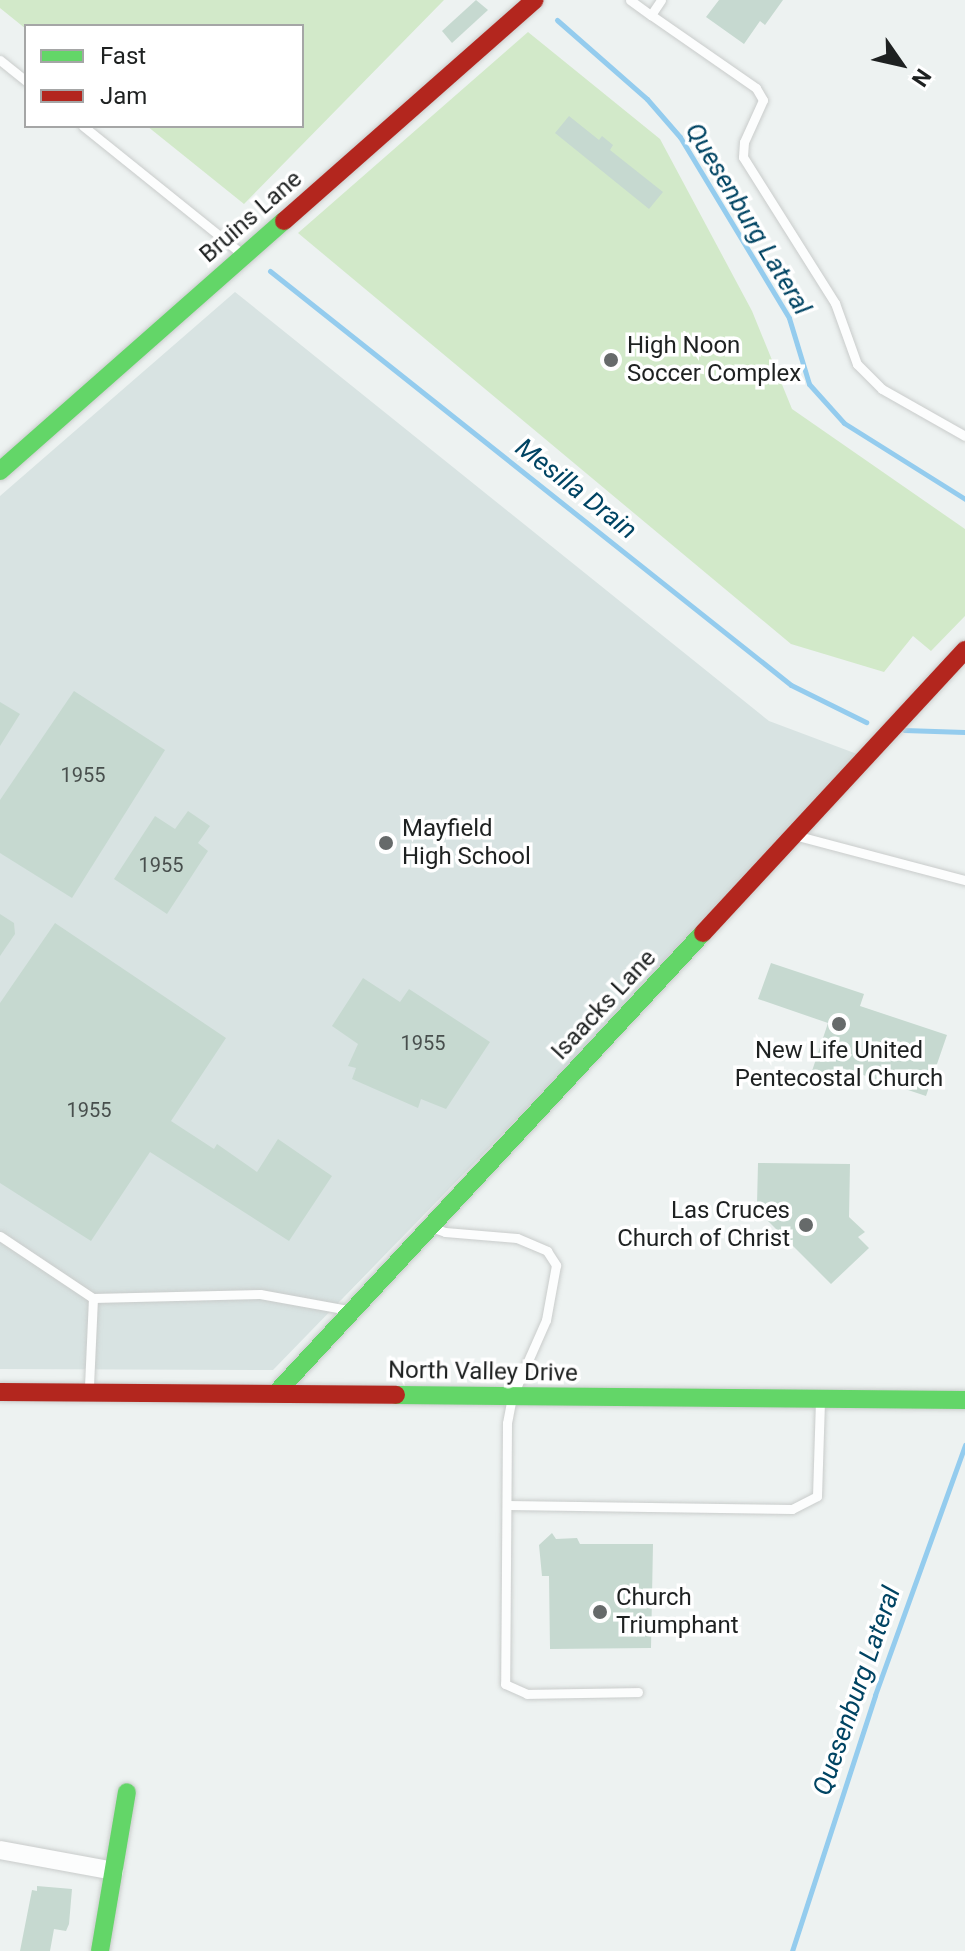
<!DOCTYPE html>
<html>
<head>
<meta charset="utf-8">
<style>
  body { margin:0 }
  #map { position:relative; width:965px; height:1951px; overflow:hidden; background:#edf2f1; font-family:Roboto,sans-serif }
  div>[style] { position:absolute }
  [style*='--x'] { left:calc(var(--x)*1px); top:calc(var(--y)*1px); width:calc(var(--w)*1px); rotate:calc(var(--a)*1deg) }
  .built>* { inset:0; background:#d8e3e2 }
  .green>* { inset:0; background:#d2e9c9 }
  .stream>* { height:5px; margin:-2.5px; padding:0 2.5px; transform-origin:2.5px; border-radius:2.5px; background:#94ccee }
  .building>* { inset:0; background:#c6d9d0 }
  .roads { filter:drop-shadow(0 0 2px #c9cccb) drop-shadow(0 0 2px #c9cccb) }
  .lane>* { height:9px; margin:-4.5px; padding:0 4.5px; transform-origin:4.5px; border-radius:4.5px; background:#fcfdfd }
  .street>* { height:18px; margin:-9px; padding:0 9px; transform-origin:9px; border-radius:9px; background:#fcfdfd }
  .fast>* { height:18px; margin:-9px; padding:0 9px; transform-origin:9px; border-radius:9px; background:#63d668 }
  .jam>* { height:18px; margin:-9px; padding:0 9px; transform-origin:9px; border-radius:9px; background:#b3261e }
  .dots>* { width:22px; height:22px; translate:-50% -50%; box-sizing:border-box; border:4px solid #fff; border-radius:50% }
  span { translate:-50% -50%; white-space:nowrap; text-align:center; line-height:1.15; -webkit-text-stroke:7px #fff; paint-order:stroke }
  .number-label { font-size:20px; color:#484f4d }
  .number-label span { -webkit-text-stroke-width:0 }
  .street-label { font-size:24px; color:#1e2121 }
  .poi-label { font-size:24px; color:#1e2121 }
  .left { translate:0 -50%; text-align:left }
  .right { translate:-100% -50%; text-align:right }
  .water-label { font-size:26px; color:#004463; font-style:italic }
  .legend { position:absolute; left:24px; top:24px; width:280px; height:104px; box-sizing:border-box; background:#fff; border:2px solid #a5a6a6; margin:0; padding:10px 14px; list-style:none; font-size:24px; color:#1e2121 }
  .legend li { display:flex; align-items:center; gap:16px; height:40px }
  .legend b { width:40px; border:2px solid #a5a6a6 }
  .north { position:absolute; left:861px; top:24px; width:80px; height:80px; -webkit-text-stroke:6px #fff; paint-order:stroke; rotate:124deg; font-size:22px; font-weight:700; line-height:32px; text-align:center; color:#1e2121 }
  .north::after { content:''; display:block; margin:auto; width:28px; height:36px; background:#1e2121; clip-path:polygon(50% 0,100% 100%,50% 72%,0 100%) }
</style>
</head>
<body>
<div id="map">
  <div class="built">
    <div style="clip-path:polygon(235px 292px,769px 721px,857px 754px,589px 1045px,273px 1370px,0 1369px,0 496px)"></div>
  </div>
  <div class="green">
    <div style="clip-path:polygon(0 0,444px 0,244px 204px,147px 126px,302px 126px,302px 26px,26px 26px,26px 29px,0 8px)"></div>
    <div style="clip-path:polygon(528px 32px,660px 139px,752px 311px,792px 409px,965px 529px,965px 616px,931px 651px,913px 636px,884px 672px,791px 644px,298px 233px)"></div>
  </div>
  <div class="stream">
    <div style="--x:557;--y:20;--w:120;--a:41.3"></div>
    <div style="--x:647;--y:99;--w:50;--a:49"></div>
    <div style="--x:680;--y:137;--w:211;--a:58.9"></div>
    <div style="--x:789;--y:318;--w:69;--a:73.1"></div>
    <div style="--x:809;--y:384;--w:52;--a:48.1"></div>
    <div style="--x:844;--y:423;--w:143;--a:32.1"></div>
    <div style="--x:270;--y:271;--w:665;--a:38.47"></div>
    <div style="--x:791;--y:685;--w:84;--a:26.3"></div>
    <div style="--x:904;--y:730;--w:61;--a:1.9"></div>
    <div style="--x:792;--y:1951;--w:269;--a:-72"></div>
    <div style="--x:875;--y:1695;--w:266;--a:-70.2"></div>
  </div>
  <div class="building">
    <div style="clip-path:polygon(476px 0,488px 10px,452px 43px,442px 31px)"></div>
    <div style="clip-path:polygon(719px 0,783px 0,765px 25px,760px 21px,744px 44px,706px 17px)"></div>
    <div style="clip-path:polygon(569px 116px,599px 140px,602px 136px,613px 145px,610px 150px,663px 192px,649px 209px,555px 133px)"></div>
    <div style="clip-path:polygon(74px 691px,165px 750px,72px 898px,0 853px,0 800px)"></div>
    <div style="clip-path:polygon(0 702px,20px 714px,0 746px)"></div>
    <div style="clip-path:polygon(188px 811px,210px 826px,198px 843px,208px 851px,167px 914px,114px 879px,155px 816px,175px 829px)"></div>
    <div style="clip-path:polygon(0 914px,14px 923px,15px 934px,0 956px)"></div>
    <div style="clip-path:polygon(55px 923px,226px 1038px,171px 1121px,214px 1149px,217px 1144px,257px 1172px,278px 1139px,332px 1176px,289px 1241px,150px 1152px,91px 1241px,0 1183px,0 1003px)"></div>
    <div style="clip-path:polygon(771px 963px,864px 994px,860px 1006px,947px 1035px,926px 1096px,839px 1067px,835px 1079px,812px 1071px,828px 1023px,758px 999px)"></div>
    <div style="clip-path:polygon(363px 978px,400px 1002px,409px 989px,490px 1042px,446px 1109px,421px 1099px,418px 1108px,352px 1079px,356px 1068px,348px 1066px,358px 1044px,332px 1026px)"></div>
    <div style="clip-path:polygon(758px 1163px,850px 1164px,849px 1217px,865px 1232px,858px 1237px,869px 1248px,831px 1284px,762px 1215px,757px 1204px)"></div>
    <div style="clip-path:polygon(552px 1533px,556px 1539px,577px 1538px,580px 1544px,653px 1544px,651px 1648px,550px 1649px,549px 1576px,542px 1576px,539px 1545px)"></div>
    <div style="clip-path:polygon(37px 1886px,72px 1889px,69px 1924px,66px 1931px,54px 1929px,50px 1951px,20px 1951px,32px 1890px,37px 1891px)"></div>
  </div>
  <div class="roads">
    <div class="lane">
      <div style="--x:630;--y:0;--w:26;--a:36"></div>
      <div style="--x:661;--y:0;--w:18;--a:124"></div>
      <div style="--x:651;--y:15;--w:128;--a:34.8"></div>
      <div style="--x:756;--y:88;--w:14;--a:60"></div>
      <div style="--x:763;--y:100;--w:46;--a:114.3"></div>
      <div style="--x:744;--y:142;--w:15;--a:94"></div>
      <div style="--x:743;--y:157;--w:173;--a:57.8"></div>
      <div style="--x:835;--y:303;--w:65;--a:70.2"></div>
      <div style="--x:857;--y:364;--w:35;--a:45"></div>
      <div style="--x:882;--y:389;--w:95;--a:29.5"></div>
      <div style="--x:0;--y:60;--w:33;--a:39"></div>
      <div style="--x:83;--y:126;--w:203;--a:38.8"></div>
      <div style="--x:798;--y:836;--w:173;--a:14.8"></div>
      <div style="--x:434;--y:1228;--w:12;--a:20"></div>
      <div style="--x:445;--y:1232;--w:72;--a:4.8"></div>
      <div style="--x:517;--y:1238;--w:33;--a:23"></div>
      <div style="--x:547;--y:1251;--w:17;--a:57"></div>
      <div style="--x:556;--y:1265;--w:56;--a:100.3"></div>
      <div style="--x:546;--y:1320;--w:84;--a:113.8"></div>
      <div style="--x:512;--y:1397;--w:26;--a:101"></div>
      <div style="--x:507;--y:1423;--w:261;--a:90.4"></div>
      <div style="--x:505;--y:1684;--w:24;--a:24"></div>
      <div style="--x:527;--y:1694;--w:111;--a:-1"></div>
      <div style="--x:0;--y:1236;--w:112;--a:33.7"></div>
      <div style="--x:93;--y:1298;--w:89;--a:92.6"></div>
      <div style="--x:93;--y:1298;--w:167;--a:-1.4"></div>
      <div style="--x:260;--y:1294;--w:89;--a:10.3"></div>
      <div style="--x:507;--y:1505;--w:285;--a:0.8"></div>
      <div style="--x:792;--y:1509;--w:28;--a:-27"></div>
      <div style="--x:817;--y:1496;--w:94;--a:-88.2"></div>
    </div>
    <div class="street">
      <div style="--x:0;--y:1850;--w:116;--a:10.4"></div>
    </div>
    <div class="fast">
      <div style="--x:0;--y:471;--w:378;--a:-41.4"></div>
      <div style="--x:277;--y:1392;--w:626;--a:-47.14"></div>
      <div style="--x:396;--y:1395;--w:569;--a:0.5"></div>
      <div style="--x:100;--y:1951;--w:161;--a:-80.4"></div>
    </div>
    <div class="jam">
      <div style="--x:284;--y:221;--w:334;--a:-41.4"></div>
      <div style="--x:703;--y:933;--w:386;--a:-47.2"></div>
      <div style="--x:0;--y:1392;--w:396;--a:0.4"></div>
    </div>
  </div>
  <div class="dots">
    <div style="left:611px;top:360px;background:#666a6a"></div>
    <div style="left:386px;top:843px;background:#666a6a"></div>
    <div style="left:839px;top:1024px;background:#666a6a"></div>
    <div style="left:806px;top:1225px;background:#666a6a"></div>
    <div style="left:600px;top:1612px;background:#666a6a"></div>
  </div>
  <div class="number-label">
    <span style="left:83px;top:775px">1955</span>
    <span style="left:161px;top:865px">1955</span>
    <span style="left:423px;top:1043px">1955</span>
    <span style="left:89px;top:1110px">1955</span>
  </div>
  <div class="street-label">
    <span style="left:251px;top:217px;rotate:-41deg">Bruins Lane</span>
    <span style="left:604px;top:1005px;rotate:-47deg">Isaacks Lane</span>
    <span style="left:483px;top:1372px;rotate:1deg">North Valley Drive</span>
  </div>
  <div class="poi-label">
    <span class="left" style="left:627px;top:360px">High Noon<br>Soccer Complex</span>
    <span class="left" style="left:402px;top:843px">Mayfield<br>High School</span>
    <span style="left:839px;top:1065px">New Life United<br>Pentecostal Church</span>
    <span class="right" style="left:790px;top:1225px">Las Cruces<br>Church of Christ</span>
    <span class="left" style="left:616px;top:1612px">Church<br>Triumphant</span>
  </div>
  <div class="water-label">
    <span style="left:748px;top:219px;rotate:59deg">Quesenburg Lateral</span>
    <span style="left:576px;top:489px;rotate:38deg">Mesilla Drain</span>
    <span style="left:857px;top:1691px;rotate:-71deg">Quesenburg Lateral</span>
  </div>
  <ul class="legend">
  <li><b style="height:10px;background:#63d668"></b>Fast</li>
  <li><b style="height:10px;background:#b3261e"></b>Jam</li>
  </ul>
  <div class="north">N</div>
</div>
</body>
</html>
